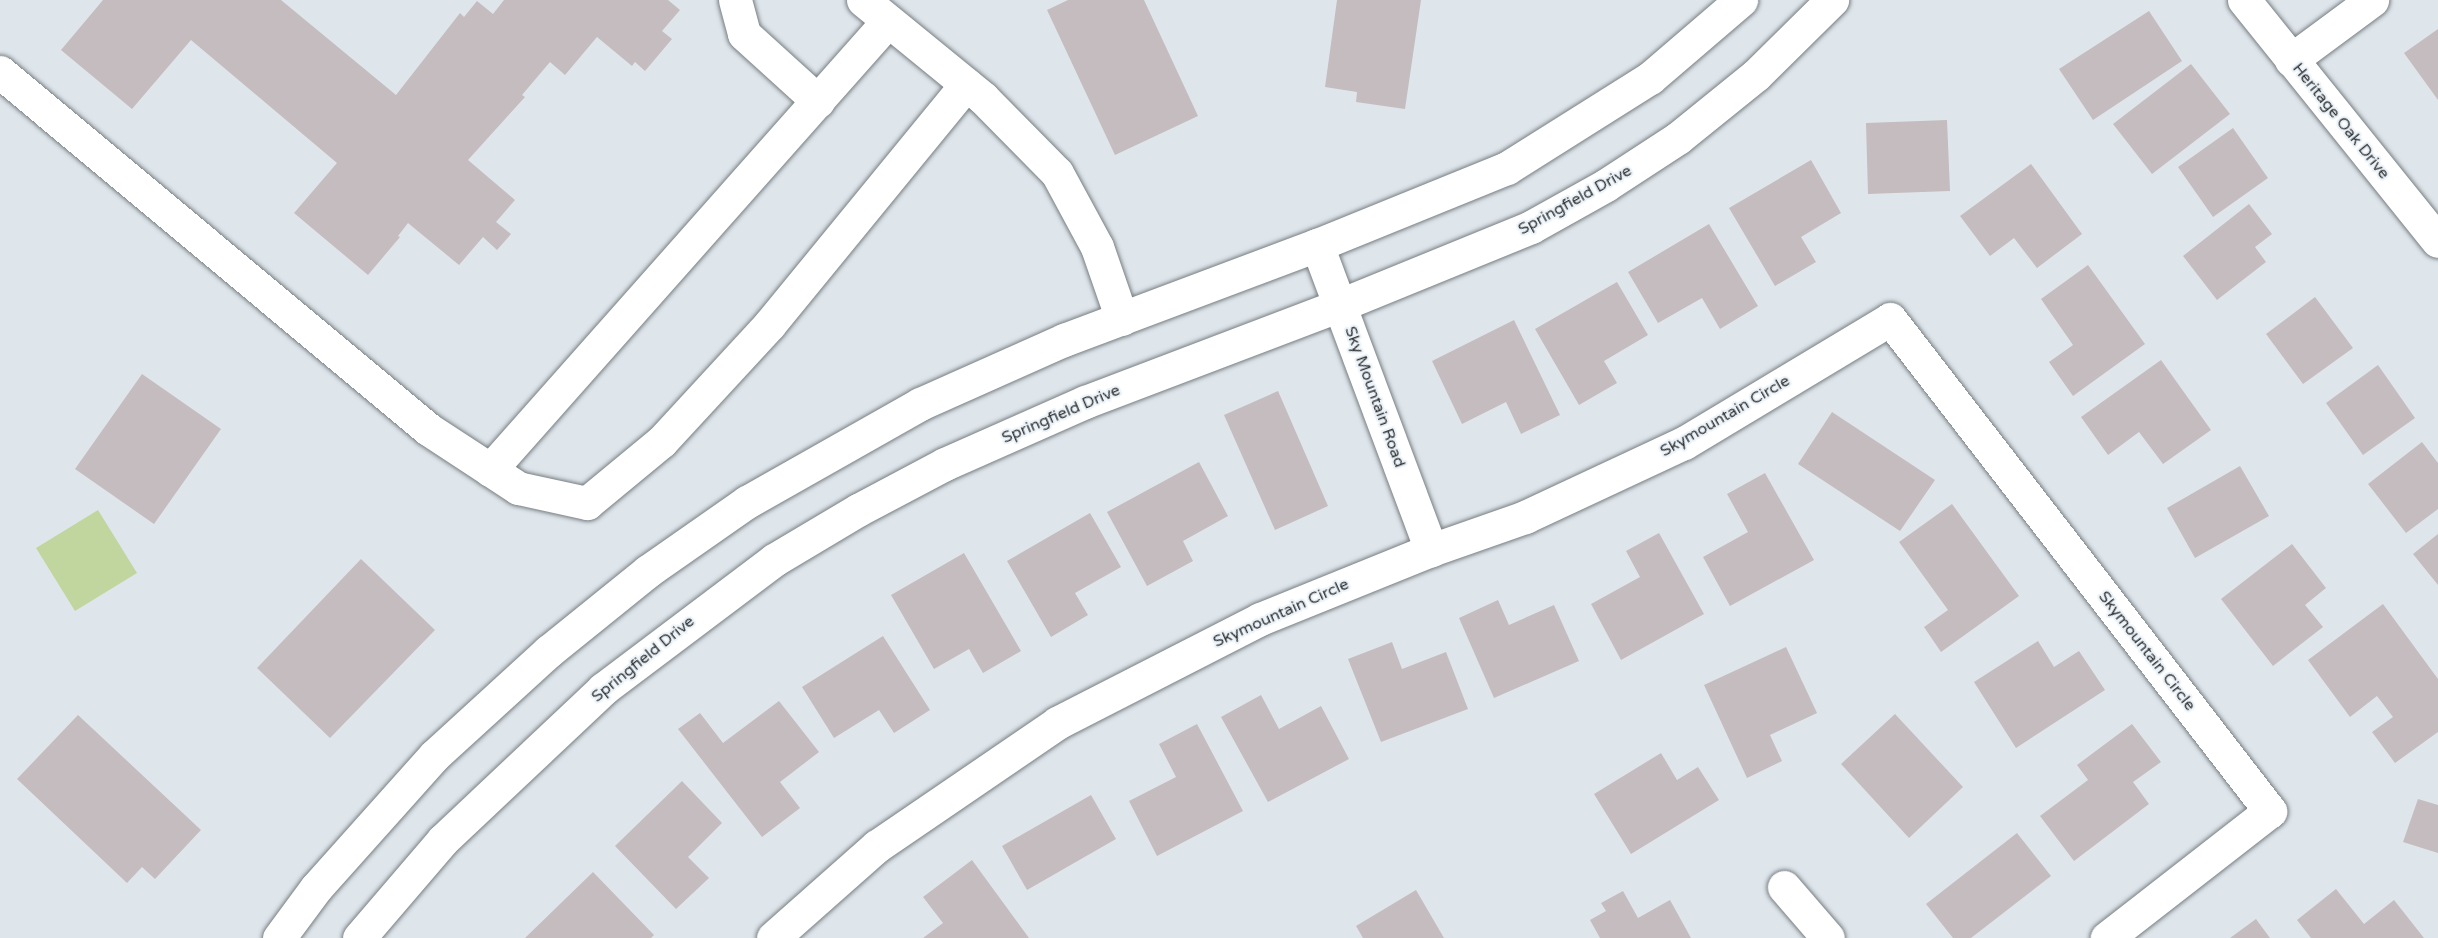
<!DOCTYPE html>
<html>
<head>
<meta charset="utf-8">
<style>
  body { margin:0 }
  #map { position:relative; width:2438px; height:938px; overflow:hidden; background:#dfe6eb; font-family:"Varela Round",sans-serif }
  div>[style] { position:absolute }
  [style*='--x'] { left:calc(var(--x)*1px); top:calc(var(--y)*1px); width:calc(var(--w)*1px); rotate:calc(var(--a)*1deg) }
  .green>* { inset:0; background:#c1d69f }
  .building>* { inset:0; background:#c4bcbf }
  .roads { filter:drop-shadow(0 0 2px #777e82) drop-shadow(0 0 2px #777e82) }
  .minor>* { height:33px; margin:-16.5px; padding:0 16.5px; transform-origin:16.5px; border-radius:16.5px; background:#fff }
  span { translate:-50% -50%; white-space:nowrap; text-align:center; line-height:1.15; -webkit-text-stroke:4.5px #ecf3f9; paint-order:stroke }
  .street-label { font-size:16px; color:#2f3234 }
</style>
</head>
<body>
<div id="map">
  <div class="green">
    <div style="clip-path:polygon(98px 510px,137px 573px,75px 611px,36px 548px)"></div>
  </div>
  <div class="building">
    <div style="clip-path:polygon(103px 0,281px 0,396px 95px,460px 13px,464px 17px,477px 1px,493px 14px,504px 0,668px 0,680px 10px,662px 31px,672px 39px,645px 71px,635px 62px,632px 66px,597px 37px,565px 75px,550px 62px,522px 95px,525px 97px,468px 160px,515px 200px,496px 222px,511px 234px,497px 250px,483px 237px,459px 265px,408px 223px,398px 236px,400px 237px,368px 275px,294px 213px,337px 163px,191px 40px,132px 109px,61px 50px)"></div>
    <div style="clip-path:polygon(1068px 0,1144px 0,1198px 116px,1115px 155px,1047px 10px)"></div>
    <div style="clip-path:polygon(1337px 0,1421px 0,1405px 109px,1356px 102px,1357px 92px,1325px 87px)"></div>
    <div style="clip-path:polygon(2149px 11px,2182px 61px,2093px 120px,2059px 69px)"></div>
    <div style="clip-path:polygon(2438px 29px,2438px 100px,2404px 53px)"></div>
    <div style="clip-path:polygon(2191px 64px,2230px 114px,2152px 174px,2113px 124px)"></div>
    <div style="clip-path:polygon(1947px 120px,1950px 191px,1868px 194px,1866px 123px)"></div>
    <div style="clip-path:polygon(2233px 128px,2268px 178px,2213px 217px,2178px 167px)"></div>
    <div style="clip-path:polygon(1811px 160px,1841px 213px,1801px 237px,1816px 262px,1775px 286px,1729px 208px)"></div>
    <div style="clip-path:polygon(2031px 164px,2082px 234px,2037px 268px,2014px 238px,1990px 256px,1960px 216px)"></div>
    <div style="clip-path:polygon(2249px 204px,2272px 234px,2255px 247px,2266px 262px,2217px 300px,2183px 256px)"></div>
    <div style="clip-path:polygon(1709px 224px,1758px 306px,1720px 329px,1702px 298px,1658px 323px,1628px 272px)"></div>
    <div style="clip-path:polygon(2088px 265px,2145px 344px,2073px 396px,2049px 362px,2073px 345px,2041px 299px)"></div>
    <div style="clip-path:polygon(1617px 282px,1648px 335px,1604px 361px,1617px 383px,1579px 405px,1535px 329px)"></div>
    <div style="clip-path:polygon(2315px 297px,2353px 348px,2303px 384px,2266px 334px)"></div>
    <div style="clip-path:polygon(1514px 320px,1560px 415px,1521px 434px,1506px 402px,1462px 424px,1432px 361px)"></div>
    <div style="clip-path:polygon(2161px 360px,2211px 430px,2163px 464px,2139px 432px,2108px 455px,2081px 417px)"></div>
    <div style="clip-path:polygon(2378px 365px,2415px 418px,2363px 455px,2326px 403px)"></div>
    <div style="clip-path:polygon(142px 374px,221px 429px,154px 524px,75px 469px)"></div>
    <div style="clip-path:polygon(1278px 391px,1328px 506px,1275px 530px,1224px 415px)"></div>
    <div style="clip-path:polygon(1832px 412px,1935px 480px,1900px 531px,1798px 464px)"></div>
    <div style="clip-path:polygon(2422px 442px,2438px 463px,2438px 509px,2406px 533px,2368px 484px)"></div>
    <div style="clip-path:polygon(1199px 462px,1228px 516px,1183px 541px,1193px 561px,1147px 586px,1107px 512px)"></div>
    <div style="clip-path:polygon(2240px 466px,2269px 516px,2195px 558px,2167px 508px)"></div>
    <div style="clip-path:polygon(1765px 473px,1814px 560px,1730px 606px,1703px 557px,1748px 532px,1727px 494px)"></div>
    <div style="clip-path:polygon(1952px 504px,2019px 596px,1941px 652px,1924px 627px,1948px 610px,1899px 542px)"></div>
    <div style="clip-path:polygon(1090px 513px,1121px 567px,1075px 593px,1088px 615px,1051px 637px,1007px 561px)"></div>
    <div style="clip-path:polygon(1659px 533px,1704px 614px,1621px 660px,1591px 604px,1640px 577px,1626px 551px)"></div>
    <div style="clip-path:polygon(2438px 534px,2438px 585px,2413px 554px)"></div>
    <div style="clip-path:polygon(2292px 544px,2326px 588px,2305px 605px,2323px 627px,2273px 666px,2221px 599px)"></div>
    <div style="clip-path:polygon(964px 553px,1021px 651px,983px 673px,969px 649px,934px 669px,891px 595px)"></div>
    <div style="clip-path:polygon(361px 559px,435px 630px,330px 738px,257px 668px)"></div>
    <div style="clip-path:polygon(1498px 600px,1509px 625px,1554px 605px,1579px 661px,1494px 698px,1459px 618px)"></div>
    <div style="clip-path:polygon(2383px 604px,2438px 679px,2438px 732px,2395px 763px,2372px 732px,2393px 717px,2377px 696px,2350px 717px,2308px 660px)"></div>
    <div style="clip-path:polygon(883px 636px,930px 710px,894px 733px,879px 710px,834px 738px,802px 687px)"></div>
    <div style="clip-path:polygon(2038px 641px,2054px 667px,2079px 651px,2105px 690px,2016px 748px,1974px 682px)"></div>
    <div style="clip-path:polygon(1392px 642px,1402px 669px,1446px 652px,1468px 709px,1381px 742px,1348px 659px)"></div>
    <div style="clip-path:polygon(1786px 647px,1817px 713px,1770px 735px,1782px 761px,1747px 778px,1704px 685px)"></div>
    <div style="clip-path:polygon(1261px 695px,1279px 729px,1321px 706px,1349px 759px,1268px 802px,1221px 717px)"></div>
    <div style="clip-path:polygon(779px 701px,819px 752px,780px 782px,800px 808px,762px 837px,678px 729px,700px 713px,723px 743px)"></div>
    <div style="clip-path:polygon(1895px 714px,1963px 787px,1909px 838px,1841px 764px)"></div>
    <div style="clip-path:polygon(78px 715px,201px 830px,155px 879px,142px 867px,127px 883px,17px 779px)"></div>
    <div style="clip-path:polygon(1197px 724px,1243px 811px,1157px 856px,1129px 801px,1176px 777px,1159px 744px)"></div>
    <div style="clip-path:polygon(2132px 724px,2161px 762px,2133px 782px,2149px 804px,2074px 861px,2040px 816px,2088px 780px,2077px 765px)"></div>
    <div style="clip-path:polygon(1661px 753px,1677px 780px,1698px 767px,1719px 800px,1631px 854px,1594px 794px)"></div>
    <div style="clip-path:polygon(682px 781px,722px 823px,688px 857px,709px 878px,676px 909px,615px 846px)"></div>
    <div style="clip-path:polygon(1091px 795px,1116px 839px,1027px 890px,1002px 846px)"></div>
    <div style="clip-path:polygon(2418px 799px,2438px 805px,2438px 853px,2403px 842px)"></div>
    <div style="clip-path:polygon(2017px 833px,2051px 876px,1971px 938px,1953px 938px,1926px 904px)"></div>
    <div style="clip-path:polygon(972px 860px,1029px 938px,923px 938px,943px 923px,923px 897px)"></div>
    <div style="clip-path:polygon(593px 872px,654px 935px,651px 938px,525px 938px)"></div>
    <div style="clip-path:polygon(2336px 889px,2364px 924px,2394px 900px,2424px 938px,2311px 938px,2297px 920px)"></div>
    <div style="clip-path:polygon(1416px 890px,1444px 938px,1363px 938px,1356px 926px)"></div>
    <div style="clip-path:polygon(1623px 891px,1638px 918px,1670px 900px,1691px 938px,1600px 938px,1590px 920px,1606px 911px,1601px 903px)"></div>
    <div style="clip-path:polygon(2256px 919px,2270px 938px,2230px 938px)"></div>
  </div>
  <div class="roads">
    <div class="minor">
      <div style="--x:735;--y:0;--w:35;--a:75"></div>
      <div style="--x:744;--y:34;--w:100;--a:42.2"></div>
      <div style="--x:863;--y:0;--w:155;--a:39.2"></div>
      <div style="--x:983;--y:98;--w:105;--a:45.4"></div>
      <div style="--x:1057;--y:173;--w:84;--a:61.6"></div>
      <div style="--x:1097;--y:247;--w:76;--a:70.9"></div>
      <div style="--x:2244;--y:0;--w:309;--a:51.2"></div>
      <div style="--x:2291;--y:60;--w:101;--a:-36.5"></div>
      <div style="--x:0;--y:72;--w:557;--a:39.83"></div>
      <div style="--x:428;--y:429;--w:108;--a:33.2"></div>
      <div style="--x:518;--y:488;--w:71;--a:12.3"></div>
      <div style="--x:587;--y:503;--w:97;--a:-39.6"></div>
      <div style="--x:662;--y:441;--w:158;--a:-47.3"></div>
      <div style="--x:769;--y:325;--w:311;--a:-50.7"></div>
      <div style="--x:1317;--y:245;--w:326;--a:69.5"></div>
      <div style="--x:490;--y:470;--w:600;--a:-48.45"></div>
      <div style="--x:1784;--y:887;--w:67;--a:49.2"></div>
      <div style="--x:279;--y:938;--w:62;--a:-53.5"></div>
      <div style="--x:316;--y:888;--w:178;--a:-48.2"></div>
      <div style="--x:435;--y:755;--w:154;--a:-42.4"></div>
      <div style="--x:549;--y:651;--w:127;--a:-38.9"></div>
      <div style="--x:648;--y:571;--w:121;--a:-34.9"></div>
      <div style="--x:747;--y:502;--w:199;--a:-29.5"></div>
      <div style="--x:920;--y:404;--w:158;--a:-24"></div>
      <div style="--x:1064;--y:340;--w:270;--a:-20.6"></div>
      <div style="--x:1317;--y:245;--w:205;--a:-22.1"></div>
      <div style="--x:1507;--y:168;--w:169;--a:-32.2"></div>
      <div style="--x:1650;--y:78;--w:120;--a:-40.6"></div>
      <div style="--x:359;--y:938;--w:129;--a:-49.4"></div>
      <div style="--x:443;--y:840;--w:220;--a:-43.3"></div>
      <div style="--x:603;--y:689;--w:214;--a:-37"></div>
      <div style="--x:774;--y:560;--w:98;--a:-30.8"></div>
      <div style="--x:858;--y:510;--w:98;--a:-27.9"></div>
      <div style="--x:945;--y:464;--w:153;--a:-23.9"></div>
      <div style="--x:1085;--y:402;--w:273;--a:-20.8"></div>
      <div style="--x:1340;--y:305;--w:206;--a:-22.2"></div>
      <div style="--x:1531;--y:227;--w:86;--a:-29.2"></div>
      <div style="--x:1606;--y:185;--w:86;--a:-33.1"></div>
      <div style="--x:1678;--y:138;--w:100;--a:-38.9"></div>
      <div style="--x:1756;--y:75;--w:107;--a:-44.6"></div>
      <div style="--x:773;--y:938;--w:139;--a:-41.5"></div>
      <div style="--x:877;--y:846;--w:218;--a:-34.3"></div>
      <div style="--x:1057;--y:723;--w:228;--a:-27.1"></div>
      <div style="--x:1260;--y:619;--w:184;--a:-22"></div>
      <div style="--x:1431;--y:550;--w:100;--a:-19.3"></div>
      <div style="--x:1525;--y:517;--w:175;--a:-25"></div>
      <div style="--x:1684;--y:443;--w:240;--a:-31"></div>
      <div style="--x:1890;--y:319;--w:622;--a:52.32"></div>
      <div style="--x:2270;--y:811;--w:207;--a:142.1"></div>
    </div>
  </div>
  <div class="street-label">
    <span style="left:2341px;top:121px;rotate:51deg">Heritage Oak Drive</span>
    <span style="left:1575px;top:200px;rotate:-29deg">Springfield Drive</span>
    <span style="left:1375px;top:397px;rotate:70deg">Sky Mountain Road</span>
    <span style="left:1061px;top:414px;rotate:-23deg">Springfield Drive</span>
    <span style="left:1725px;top:416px;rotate:-30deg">Skymountain Circle</span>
    <span style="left:1281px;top:613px;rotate:-24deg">Skymountain Circle</span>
    <span style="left:2147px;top:651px;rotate:52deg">Skymountain Circle</span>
    <span style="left:643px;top:659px;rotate:-39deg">Springfield Drive</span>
  </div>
</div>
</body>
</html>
